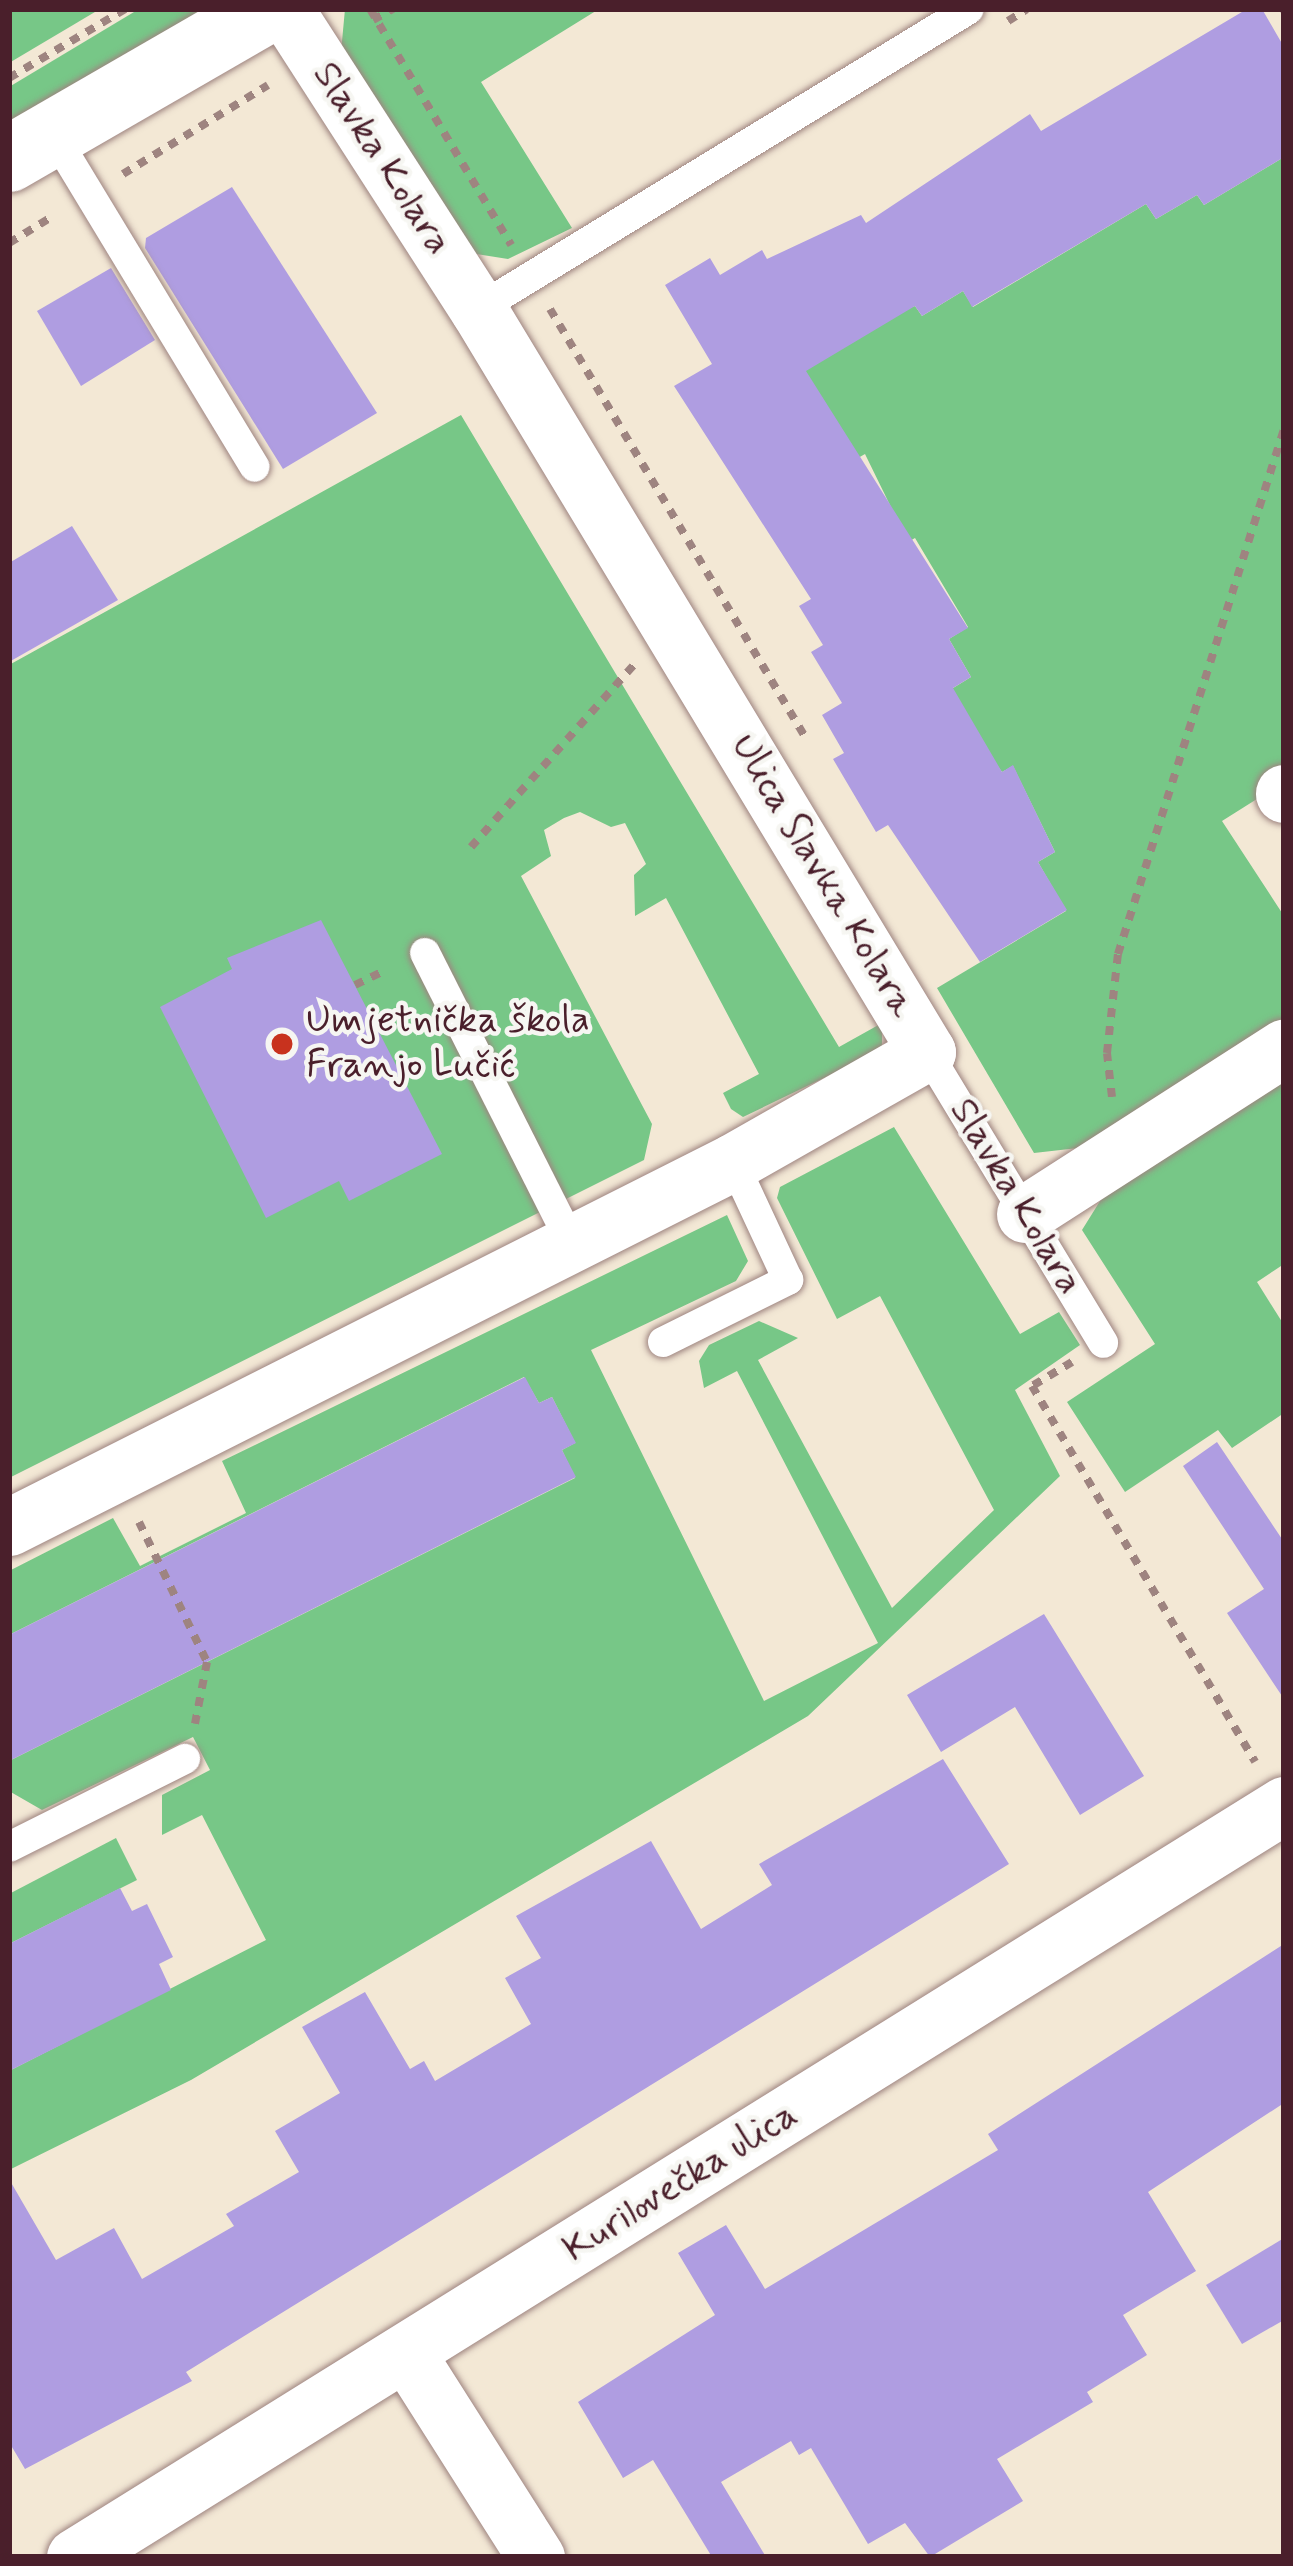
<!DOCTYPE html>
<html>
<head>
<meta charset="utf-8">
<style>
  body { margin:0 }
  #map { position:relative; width:1293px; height:2566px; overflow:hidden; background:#f3e8d5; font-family:Mynerve,sans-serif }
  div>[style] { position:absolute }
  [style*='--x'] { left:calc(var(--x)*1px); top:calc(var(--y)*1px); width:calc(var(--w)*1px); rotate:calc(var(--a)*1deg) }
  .green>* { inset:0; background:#77c787 }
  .building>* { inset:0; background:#af9de1 }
  .path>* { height:8px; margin-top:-4px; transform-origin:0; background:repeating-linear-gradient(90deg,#9e8480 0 9px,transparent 0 18px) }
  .roads { filter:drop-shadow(0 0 3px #9e8480) drop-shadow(0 0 3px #9e8480) }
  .lane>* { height:30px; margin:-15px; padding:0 15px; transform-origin:15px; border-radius:15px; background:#fff }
  .street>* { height:57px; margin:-28.5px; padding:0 28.5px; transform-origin:28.5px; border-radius:28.5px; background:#fff }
  .secondary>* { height:66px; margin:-33px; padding:0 33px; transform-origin:33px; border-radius:33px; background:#fff }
  .dots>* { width:33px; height:33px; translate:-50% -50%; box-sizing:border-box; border:6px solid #f6f6f2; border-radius:50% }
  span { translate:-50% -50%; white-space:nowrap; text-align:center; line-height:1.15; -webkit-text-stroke:9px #f6f6f2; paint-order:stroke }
  .street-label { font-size:39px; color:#4a1f2b }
  .poi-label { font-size:39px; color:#4a1f2b }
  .left { translate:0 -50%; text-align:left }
  .frame { position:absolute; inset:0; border:12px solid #4a1f2b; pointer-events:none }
</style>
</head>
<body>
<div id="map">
  <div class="green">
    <div style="clip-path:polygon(9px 9px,100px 9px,9px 63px)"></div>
    <div style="clip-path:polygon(139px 9px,205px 9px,9px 124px,9px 87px)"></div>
    <div style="clip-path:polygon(345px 9px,599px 9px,481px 82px,572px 228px,508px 259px,470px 253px,341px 52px)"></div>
    <div style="clip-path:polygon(1284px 157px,1284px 782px,1222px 821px,1284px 916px,1284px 1022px,1087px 1147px,1034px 1153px,937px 988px,1066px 911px,1038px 862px,1055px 852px,1013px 766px,1002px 772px,945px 693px,971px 677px,949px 639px,968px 627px,915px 538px,908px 542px,865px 454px,858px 458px,801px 379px,818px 343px,915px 306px,922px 316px,963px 291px,973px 307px,1146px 204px,1156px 219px,1197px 195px,1204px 205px)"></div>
    <div style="clip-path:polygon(461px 415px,839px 1047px,882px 1023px,882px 1050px,743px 1117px,731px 1109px,723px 1093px,759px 1074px,666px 898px,635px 916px,634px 875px,646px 864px,625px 823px,611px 827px,580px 812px,564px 818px,544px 830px,551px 856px,521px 876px,652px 1124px,644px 1160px,9px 1478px,9px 665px)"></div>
    <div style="clip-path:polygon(1284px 1069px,1284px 1264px,1257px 1282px,1284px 1325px,1284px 1413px,1232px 1448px,1218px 1430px,1125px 1492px,1067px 1402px,1155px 1344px,1082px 1230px,1110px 1185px)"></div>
    <div style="clip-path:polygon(894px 1127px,1020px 1334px,1059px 1312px,1080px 1345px,1015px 1390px,1060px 1476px,808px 1716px,191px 2080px,9px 2170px,9px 2071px,266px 1940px,202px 1815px,162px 1835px,162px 1795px,210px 1770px,193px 1737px,42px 1810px,9px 1791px,9px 1761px,575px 1478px,562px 1450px,575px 1443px,552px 1397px,539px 1403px,524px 1377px,9px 1635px,9px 1571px,113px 1518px,140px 1566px,246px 1513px,222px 1461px,727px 1215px,748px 1261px,736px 1281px,591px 1350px,764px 1701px,878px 1643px,737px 1371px,704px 1388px,699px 1361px,709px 1345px,759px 1321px,798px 1338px,758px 1360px,892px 1608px,994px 1510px,880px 1296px,837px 1319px,777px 1198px,780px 1187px)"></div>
    <div style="clip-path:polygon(116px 1838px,137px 1880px,9px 1944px,9px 1894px)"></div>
  </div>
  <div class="building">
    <div style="clip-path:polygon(1247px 9px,1262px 9px,1284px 47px,1284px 157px,1204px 205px,1197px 195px,1156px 219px,1146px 204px,972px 307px,963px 291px,922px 316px,915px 306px,806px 371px,968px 628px,949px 639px,971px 677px,953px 688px,1002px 772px,1013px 765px,1055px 852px,1038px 862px,1067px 910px,980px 962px,888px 825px,876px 832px,833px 759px,844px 753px,822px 715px,842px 703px,811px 652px,823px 645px,799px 606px,811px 599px,674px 386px,712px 364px,665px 285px,710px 258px,720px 275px,762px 250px,767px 259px,861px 215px,866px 223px,1030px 114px,1041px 131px)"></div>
    <div style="clip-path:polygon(232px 187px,377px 413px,283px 469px,145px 248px,146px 238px)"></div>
    <div style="clip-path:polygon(111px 268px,155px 340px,81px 386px,37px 311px)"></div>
    <div style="clip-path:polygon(72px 526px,118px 600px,9px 662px,9px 563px)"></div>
    <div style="clip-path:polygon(321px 920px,442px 1154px,349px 1201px,339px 1181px,266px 1218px,160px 1007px,232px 969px,227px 958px)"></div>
    <div style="clip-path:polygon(525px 1377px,539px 1403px,552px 1397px,576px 1443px,562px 1450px,576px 1477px,9px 1761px,9px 1635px)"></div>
    <div style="clip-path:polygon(1217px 1442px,1284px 1542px,1284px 1699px,1227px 1613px,1264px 1589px,1183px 1466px)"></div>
    <div style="clip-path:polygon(1044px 1614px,1144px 1776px,1080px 1815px,1015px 1707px,941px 1752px,907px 1695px)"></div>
    <div style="clip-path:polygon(943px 1759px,1009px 1864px,186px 2372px,192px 2381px,25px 2469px,9px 2442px,9px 2179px,56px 2260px,114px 2228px,142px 2279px,234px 2226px,226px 2214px,299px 2172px,275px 2131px,340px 2093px,302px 2027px,365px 1992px,410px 2069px,424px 2061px,435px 2081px,531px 2024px,505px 1978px,541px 1958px,516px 1916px,651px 1841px,701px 1929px,772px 1885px,759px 1864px)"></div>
    <div style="clip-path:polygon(120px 1888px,132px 1911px,147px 1904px,173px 1957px,159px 1964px,171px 1990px,9px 2071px,9px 1944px)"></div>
    <div style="clip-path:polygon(1284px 1944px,1284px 2103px,1148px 2192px,1196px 2271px,1123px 2315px,1147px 2355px,1087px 2392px,1093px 2402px,997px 2459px,1023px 2501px,930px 2557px,905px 2523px,868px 2544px,811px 2448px,799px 2455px,791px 2441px,721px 2482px,766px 2557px,712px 2557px,653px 2460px,623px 2478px,578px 2402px,715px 2315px,678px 2253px,726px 2225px,765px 2289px,998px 2150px,988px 2134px)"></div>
    <div style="clip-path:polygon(1284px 2238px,1284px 2320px,1242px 2344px,1206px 2285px)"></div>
  </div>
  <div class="path">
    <div style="--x:370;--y:9;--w:275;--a:59.1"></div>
    <div style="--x:1283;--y:9;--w:2;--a:63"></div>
    <div style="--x:373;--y:20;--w:23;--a:-29"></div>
    <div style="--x:1008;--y:21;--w:22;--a:-32"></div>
    <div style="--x:9;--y:78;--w:135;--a:-30.7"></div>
    <div style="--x:123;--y:174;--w:170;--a:-31.5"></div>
    <div style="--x:9;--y:243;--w:52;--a:-31.5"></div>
    <div style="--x:550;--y:309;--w:500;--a:59.2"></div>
    <div style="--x:471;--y:847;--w:244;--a:-48.2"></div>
    <div style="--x:355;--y:985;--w:34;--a:-26"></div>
    <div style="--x:1112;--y:1097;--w:44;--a:-96.5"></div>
    <div style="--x:1107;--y:1053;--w:100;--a:-83.7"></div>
    <div style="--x:1118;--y:954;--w:551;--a:-72.45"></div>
    <div style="--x:1072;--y:1362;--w:47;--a:149"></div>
    <div style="--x:1032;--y:1386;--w:437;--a:59.3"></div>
    <div style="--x:139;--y:1522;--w:156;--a:64.1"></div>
    <div style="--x:207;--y:1662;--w:63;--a:101"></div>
  </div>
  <div class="roads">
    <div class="lane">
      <div style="--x:53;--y:134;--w:389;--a:58.8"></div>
      <div style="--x:478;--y:309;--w:575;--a:-31.42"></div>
      <div style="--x:425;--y:953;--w:319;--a:63.2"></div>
      <div style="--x:927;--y:1052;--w:340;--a:58.8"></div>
      <div style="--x:663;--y:1342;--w:140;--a:-26.4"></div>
      <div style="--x:788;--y:1280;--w:130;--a:-115"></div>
      <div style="--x:9;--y:1847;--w:197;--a:-26.6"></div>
    </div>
    <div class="street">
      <div style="--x:1284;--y:793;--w:1;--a:90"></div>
      <div style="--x:1025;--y:1214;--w:308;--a:-32.7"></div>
      <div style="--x:9;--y:1527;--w:811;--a:-26.75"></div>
      <div style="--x:733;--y:1162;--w:223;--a:-29.6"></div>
      <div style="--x:927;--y:1052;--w:868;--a:-121.14"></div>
      <div style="--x:478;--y:309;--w:357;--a:-122.8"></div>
      <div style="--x:407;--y:2354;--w:241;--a:57.6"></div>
      <div style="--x:75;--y:2557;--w:1424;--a:-31.88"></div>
    </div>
    <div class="secondary">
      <div style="--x:9;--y:159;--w:300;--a:-30"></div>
    </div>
  </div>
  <div class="dots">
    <div style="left:282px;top:1044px;background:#c8321e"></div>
  </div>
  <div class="street-label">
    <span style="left:381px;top:159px;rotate:57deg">Slavka Kolara</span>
    <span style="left:822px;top:876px;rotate:59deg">Ulica Slavka Kolara</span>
    <span style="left:1015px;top:1197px;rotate:59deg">Slavka Kolara</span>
    <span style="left:681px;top:2183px;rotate:-32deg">Kurilovečka ulica</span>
  </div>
  <div class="poi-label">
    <span class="left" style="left:306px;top:1044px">Umjetnička škola<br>Franjo Lučić</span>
  </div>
  <div class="frame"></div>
</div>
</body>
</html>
